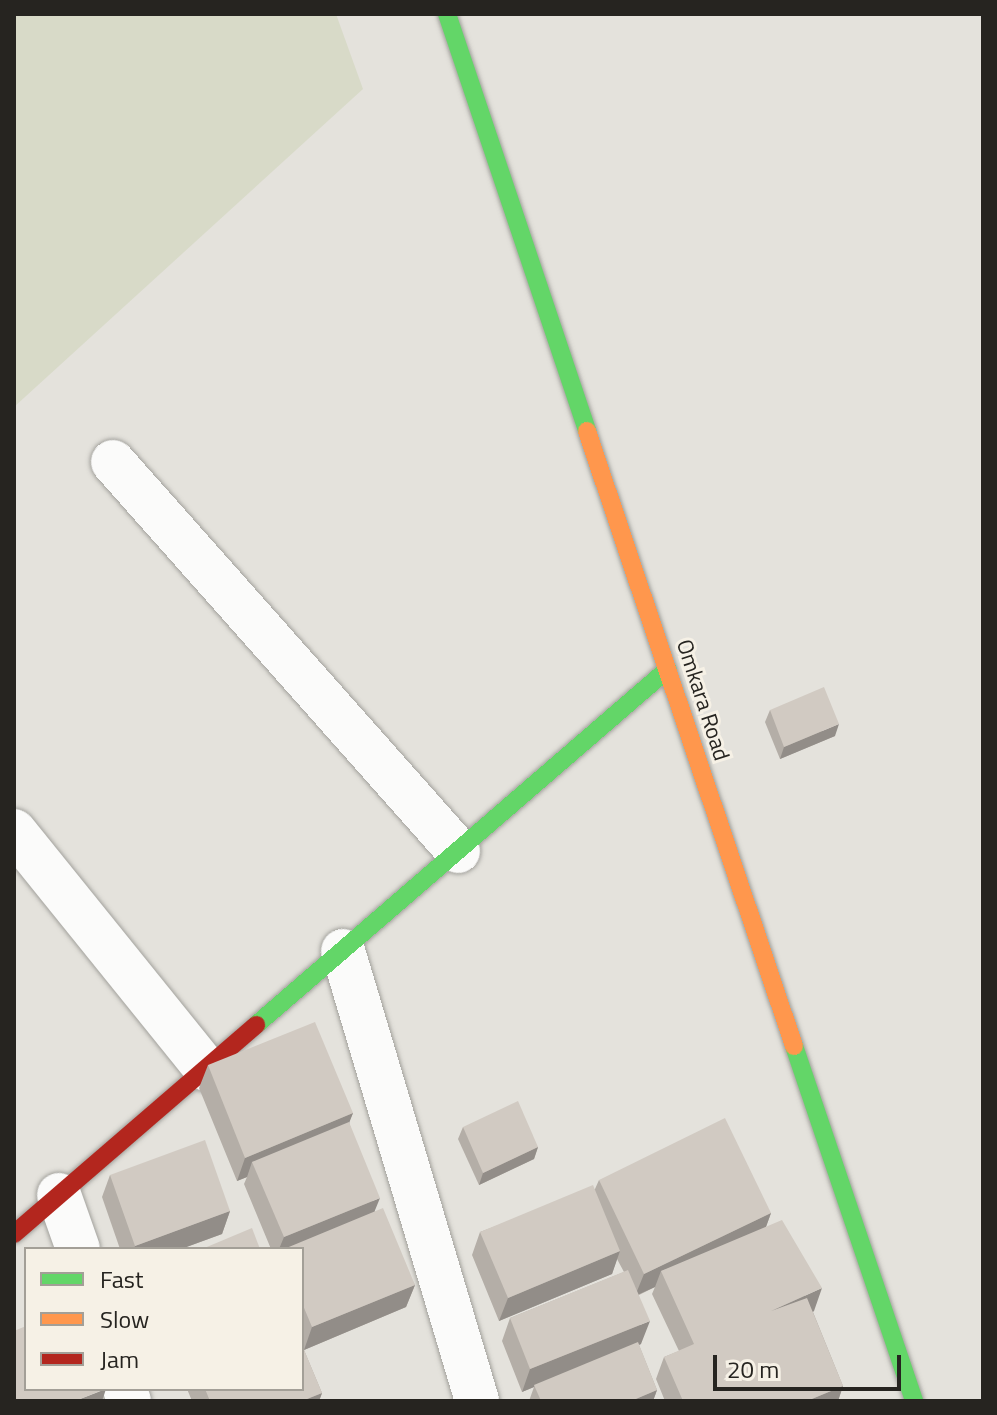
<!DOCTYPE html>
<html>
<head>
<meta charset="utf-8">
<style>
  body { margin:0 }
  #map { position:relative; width:997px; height:1415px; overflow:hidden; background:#e4e2dc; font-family:"Titillium Web",sans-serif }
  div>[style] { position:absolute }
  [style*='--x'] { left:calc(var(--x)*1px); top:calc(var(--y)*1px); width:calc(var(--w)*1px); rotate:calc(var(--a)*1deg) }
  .green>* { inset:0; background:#d8dac8 }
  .roads { filter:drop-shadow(0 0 2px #a2a19c) drop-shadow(0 0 2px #a2a19c) }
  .street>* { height:44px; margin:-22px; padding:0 22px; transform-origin:22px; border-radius:22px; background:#fbfbfa }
  .fast>* { height:18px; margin:-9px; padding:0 9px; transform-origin:9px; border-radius:9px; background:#63d668 }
  .slow>* { height:18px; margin:-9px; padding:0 9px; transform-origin:9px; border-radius:9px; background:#ff974d }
  .jam>* { height:18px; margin:-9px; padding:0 9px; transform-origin:9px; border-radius:9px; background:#b3261e }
  .wall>* { inset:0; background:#b4aea7 }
  .shaded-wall>* { inset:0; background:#928d88 }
  .building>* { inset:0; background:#d1cac2 }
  span { translate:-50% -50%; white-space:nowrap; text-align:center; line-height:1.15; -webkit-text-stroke:6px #f6f1e6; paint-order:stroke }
  .street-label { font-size:22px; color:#262420 }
  .frame { position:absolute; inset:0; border:16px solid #262420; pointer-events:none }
  .legend { position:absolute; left:24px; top:1247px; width:280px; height:144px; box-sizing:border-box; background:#f6f1e6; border:2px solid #a39f97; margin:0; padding:10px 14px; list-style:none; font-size:24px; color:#262420 }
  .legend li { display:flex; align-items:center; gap:16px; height:40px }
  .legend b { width:40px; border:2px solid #a39f97 }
  .scale { position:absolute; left:713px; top:1355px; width:188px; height:36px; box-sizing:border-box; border:4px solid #262420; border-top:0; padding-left:10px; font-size:24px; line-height:28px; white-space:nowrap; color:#262420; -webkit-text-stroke:6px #f6f1e6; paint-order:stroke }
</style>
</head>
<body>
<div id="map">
  <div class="green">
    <div style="clip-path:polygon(14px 14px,336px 14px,363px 89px,14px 407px)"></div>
  </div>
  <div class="roads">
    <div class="street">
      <div style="--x:113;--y:462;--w:520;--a:48.43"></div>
      <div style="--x:14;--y:831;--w:306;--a:51.1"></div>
      <div style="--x:343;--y:951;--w:470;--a:73.4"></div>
      <div style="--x:59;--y:1195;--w:57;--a:70.6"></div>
      <div style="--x:125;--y:1389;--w:13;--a:72"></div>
    </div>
    <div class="fast">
      <div style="--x:447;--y:14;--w:440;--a:71.4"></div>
      <div style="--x:256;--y:1025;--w:544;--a:-40.83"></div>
      <div style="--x:794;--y:1046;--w:375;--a:71.3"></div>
    </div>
    <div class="slow">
      <div style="--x:587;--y:431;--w:649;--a:71.4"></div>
    </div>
    <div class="jam">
      <div style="--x:14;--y:1234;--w:320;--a:-40.8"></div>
    </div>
  </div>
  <div class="wall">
    <div style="clip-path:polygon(770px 710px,835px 736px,780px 759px,765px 722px)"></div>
    <div style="clip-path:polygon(208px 1065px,353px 1113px,349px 1122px,375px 1212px,415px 1285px,406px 1307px,304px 1350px,322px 1393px,319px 1401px,192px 1401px,187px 1389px,302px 1389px,302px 1249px,271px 1249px,244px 1184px,247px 1177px,237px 1181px,199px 1088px)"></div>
    <div style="clip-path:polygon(463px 1127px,538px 1147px,534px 1159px,479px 1185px,458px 1139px)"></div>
    <div style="clip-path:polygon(110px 1175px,230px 1211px,222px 1234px,181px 1249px,120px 1249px,102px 1197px)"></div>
    <div style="clip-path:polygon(599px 1180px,771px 1213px,766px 1227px,814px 1311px,813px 1312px,843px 1386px,838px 1401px,665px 1401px,656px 1379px,664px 1357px,679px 1351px,652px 1294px,655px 1287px,639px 1295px,641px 1344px,639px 1345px,657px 1390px,653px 1401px,529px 1401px,534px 1387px,522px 1392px,502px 1341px,510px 1318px,624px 1272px,617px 1259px,612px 1274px,499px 1321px,472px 1255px,480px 1232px,595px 1189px)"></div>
  </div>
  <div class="shaded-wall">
    <div style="clip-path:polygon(839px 724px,835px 736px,780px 759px,784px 747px)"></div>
    <div style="clip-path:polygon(353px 1113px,344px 1136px,252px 1162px,247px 1177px,237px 1181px,245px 1158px)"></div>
    <div style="clip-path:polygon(538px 1147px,534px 1159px,479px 1185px,483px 1173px)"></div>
    <div style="clip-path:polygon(380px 1198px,371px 1220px,301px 1249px,279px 1249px,284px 1237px)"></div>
    <div style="clip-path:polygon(230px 1211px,222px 1234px,181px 1249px,134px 1249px,135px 1246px)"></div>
    <div style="clip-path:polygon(771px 1213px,763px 1235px,661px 1271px,655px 1287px,635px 1296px,644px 1274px)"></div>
    <div style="clip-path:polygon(620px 1251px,612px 1274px,499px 1321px,508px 1298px)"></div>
    <div style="clip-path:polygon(415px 1285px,406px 1307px,304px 1350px,312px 1327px)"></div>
    <div style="clip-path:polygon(822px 1288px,814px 1311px,763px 1334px,771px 1311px)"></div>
    <div style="clip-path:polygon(650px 1321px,641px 1344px,535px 1387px,534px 1385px,534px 1387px,522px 1392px,530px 1369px)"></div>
    <div style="clip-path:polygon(843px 1386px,838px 1401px,807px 1401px)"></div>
    <div style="clip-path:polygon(106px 1389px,102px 1401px,75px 1401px)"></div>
    <div style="clip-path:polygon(657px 1390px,653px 1401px,631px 1401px)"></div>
    <div style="clip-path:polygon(322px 1393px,319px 1401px,302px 1401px)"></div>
  </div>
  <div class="building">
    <div style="clip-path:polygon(824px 687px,839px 724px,784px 747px,770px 710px)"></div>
    <div style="clip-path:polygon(315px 1022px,353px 1113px,245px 1158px,208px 1065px)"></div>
    <div style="clip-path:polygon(518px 1101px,538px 1147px,483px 1173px,463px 1127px)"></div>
    <div style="clip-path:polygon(725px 1118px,771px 1213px,644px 1274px,599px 1180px)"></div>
    <div style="clip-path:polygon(349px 1122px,380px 1198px,284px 1237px,252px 1162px)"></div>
    <div style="clip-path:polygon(205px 1140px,230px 1211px,135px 1246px,110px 1175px)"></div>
    <div style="clip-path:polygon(593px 1185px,620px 1251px,508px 1298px,480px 1232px)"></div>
    <div style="clip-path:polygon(383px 1208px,415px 1285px,312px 1327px,302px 1303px,302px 1249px,284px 1249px)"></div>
    <div style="clip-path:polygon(782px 1220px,822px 1288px,771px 1311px,807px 1298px,843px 1386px,807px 1401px,683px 1401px,664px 1357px,694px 1344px,661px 1271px)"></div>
    <div style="clip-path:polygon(252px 1228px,260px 1249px,202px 1249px)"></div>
    <div style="clip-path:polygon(628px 1270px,650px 1321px,530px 1369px,510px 1318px)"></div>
    <div style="clip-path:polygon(26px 1326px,26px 1389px,105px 1389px,75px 1401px,14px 1401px,14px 1331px)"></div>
    <div style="clip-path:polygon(638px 1342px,657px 1390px,631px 1401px,541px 1401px,534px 1385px)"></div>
    <div style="clip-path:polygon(302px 1345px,322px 1393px,302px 1401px,210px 1401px,205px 1389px,302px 1389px)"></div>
  </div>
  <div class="street-label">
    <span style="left:703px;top:700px;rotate:72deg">Omkara Road</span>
  </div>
  <div class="frame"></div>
  <ul class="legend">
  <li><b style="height:10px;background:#63d668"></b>Fast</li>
  <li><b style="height:10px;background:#ff974d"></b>Slow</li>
  <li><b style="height:10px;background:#b3261e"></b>Jam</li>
  </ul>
  <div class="scale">20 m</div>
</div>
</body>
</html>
